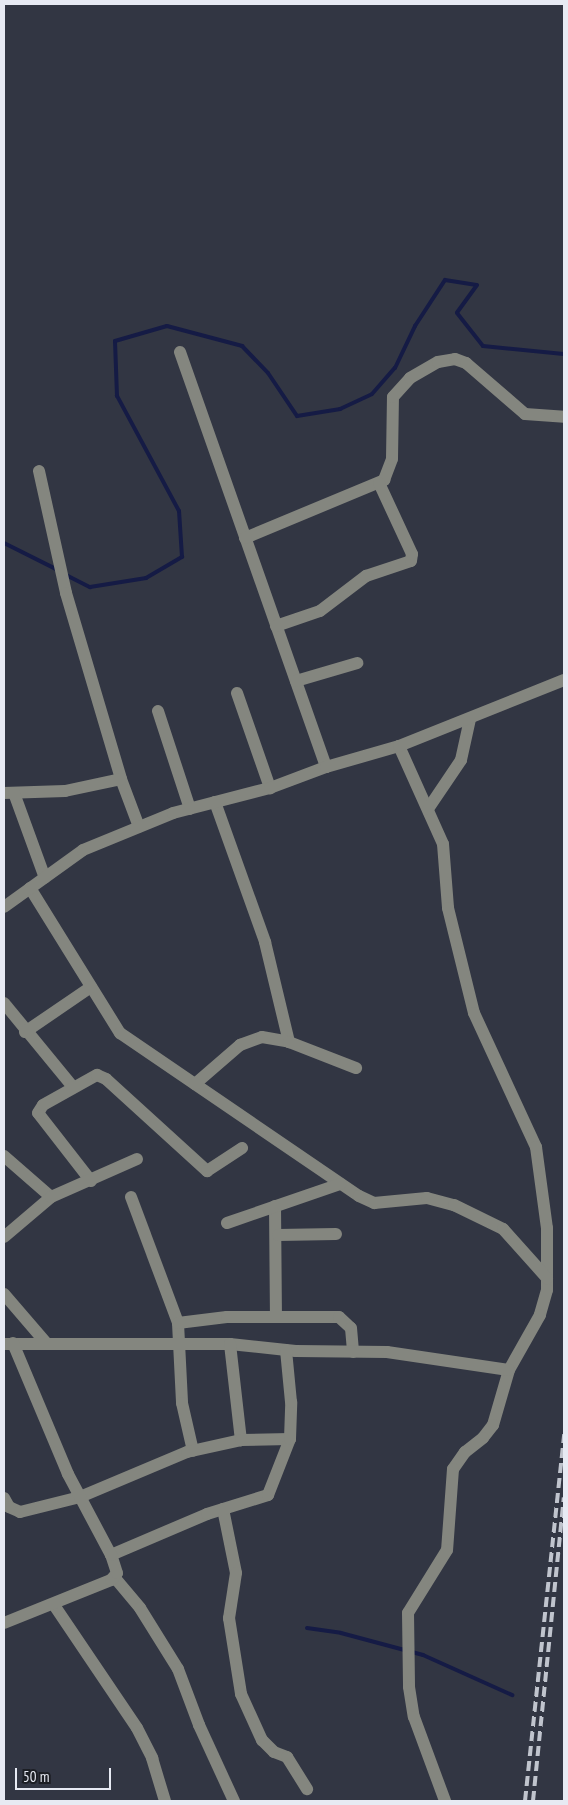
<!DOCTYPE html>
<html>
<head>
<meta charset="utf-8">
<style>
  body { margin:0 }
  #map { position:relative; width:568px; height:1805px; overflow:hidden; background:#323643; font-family:"PT Sans Narrow",sans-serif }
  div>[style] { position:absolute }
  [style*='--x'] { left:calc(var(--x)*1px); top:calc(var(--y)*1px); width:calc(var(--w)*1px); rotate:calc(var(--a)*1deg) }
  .stream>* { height:4px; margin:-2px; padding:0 2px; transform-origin:2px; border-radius:2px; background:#151b45 }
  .minor>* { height:12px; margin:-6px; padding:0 6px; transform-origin:6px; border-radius:6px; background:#84867f }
  .rail>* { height:4px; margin-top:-2px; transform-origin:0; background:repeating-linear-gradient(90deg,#c0c4cd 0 10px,transparent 0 15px) }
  span { translate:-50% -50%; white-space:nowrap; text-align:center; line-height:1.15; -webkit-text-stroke:4px #1c1e24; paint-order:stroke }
  .frame { position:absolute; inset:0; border:5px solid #e7eaf3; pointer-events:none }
  .scale { position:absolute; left:15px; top:1768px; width:96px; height:22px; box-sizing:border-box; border:2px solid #e7eaf3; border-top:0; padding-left:6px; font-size:15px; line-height:18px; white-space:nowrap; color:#e7eaf3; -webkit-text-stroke:4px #1c1e24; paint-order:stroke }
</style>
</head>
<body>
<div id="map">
  <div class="stream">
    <div style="--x:4;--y:543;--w:60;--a:26.6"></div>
    <div style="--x:66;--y:575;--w:27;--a:27"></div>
    <div style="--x:90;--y:587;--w:57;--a:-9.1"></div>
    <div style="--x:146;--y:578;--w:42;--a:-30.3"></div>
    <div style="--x:182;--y:557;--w:46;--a:-93.7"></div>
    <div style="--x:179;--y:511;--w:131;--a:-118.3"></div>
    <div style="--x:117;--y:396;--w:55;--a:-92.1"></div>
    <div style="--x:115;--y:341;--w:54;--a:-16.1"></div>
    <div style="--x:167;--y:326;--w:78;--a:14.9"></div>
    <div style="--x:242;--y:346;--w:37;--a:46"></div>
    <div style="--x:268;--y:373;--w:52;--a:56"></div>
    <div style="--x:297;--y:416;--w:44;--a:-9.2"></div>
    <div style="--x:340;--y:409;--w:35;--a:-25"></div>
    <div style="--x:372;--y:394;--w:35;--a:-49"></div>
    <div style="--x:395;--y:368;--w:47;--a:-64.5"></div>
    <div style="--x:415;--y:326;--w:55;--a:-56.9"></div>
    <div style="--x:445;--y:280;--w:32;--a:9"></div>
    <div style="--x:477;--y:285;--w:34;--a:126"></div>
    <div style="--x:457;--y:313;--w:42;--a:51.8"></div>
    <div style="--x:483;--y:346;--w:81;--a:5.6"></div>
    <div style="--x:307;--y:1628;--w:34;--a:8"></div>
    <div style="--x:341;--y:1633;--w:85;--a:15"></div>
    <div style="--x:423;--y:1655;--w:98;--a:24.2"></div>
  </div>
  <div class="minor">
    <div style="--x:180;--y:352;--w:440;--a:70.6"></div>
    <div style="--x:39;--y:471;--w:125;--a:77.5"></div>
    <div style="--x:66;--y:593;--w:194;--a:73.5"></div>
    <div style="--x:121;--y:779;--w:51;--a:69.4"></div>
    <div style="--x:245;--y:538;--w:151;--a:-22.6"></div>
    <div style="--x:384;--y:480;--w:22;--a:-69"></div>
    <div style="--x:392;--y:459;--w:62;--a:-89.1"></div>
    <div style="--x:393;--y:397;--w:25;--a:-48"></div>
    <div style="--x:410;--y:378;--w:32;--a:-30"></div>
    <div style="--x:438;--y:362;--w:17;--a:-10"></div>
    <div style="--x:455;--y:359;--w:12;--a:20"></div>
    <div style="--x:466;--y:363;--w:78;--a:40.8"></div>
    <div style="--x:525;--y:414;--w:39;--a:4"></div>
    <div style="--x:276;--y:626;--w:46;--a:-18.8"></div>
    <div style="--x:320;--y:611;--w:58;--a:-37.3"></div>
    <div style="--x:366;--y:576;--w:47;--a:-18.4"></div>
    <div style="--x:411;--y:561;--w:7;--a:-82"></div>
    <div style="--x:412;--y:554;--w:78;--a:-114.9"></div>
    <div style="--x:296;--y:681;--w:64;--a:-16.4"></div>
    <div style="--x:237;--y:693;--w:101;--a:70.8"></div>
    <div style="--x:158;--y:711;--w:103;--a:71.9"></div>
    <div style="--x:399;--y:746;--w:107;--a:65.8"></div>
    <div style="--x:443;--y:844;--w:64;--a:85.5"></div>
    <div style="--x:448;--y:908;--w:108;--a:76.1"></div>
    <div style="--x:474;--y:1013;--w:148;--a:65.2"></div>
    <div style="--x:536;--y:1147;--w:82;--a:82.3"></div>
    <div style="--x:547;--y:1228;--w:62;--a:90"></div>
    <div style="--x:547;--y:1290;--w:26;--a:106"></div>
    <div style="--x:540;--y:1315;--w:63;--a:119.4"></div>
    <div style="--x:509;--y:1370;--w:57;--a:106.2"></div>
    <div style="--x:493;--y:1425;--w:16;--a:128"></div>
    <div style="--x:483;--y:1438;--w:23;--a:142"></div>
    <div style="--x:465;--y:1452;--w:21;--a:125"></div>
    <div style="--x:453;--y:1469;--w:81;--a:94.2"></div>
    <div style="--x:447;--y:1550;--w:74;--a:121.8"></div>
    <div style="--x:408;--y:1613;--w:74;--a:89.2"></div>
    <div style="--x:409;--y:1687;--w:30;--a:81"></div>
    <div style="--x:414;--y:1717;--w:90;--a:69.7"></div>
    <div style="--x:4;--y:793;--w:61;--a:-1.9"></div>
    <div style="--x:65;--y:791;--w:57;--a:-12.1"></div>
    <div style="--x:14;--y:793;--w:90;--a:70"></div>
    <div style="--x:215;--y:802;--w:149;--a:70.3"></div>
    <div style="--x:265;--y:942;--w:103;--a:76.5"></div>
    <div style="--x:428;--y:809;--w:59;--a:-56"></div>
    <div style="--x:461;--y:760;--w:42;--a:-77.6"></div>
    <div style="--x:30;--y:888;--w:171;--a:58.2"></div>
    <div style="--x:120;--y:1033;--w:289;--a:34.3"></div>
    <div style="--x:359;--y:1196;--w:17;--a:25"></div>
    <div style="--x:374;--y:1203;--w:53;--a:-5.4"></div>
    <div style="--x:427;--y:1198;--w:28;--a:15"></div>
    <div style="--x:454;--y:1205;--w:55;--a:26.1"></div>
    <div style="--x:503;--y:1229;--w:66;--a:48.1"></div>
    <div style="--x:4;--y:907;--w:97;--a:-35.8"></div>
    <div style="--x:83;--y:850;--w:97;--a:-22.3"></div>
    <div style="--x:173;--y:813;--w:100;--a:-14.5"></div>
    <div style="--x:270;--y:788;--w:60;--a:-20.6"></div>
    <div style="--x:326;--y:767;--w:76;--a:-16"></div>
    <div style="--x:399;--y:746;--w:178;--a:-21.8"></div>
    <div style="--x:4;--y:1003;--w:109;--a:50.6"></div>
    <div style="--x:25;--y:1032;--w:80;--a:-34.3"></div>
    <div style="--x:195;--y:1084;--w:60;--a:-40.9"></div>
    <div style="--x:240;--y:1045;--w:23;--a:-20"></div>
    <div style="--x:262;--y:1037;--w:27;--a:10"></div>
    <div style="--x:289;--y:1042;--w:72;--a:21.2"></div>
    <div style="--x:4;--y:1156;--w:62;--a:41.1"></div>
    <div style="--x:91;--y:1181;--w:86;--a:-127.9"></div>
    <div style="--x:38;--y:1113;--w:9;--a:-58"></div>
    <div style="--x:43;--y:1105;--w:62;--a:-29.1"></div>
    <div style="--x:97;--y:1075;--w:10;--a:24"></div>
    <div style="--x:106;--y:1079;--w:137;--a:42.3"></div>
    <div style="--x:207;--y:1171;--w:42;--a:-33.3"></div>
    <div style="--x:131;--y:1197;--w:134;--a:69.5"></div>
    <div style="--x:178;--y:1323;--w:80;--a:87.1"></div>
    <div style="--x:182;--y:1403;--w:49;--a:77.1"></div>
    <div style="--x:275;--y:1206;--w:111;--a:89.5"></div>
    <div style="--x:227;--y:1223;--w:120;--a:-19"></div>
    <div style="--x:278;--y:1235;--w:58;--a:-1"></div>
    <div style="--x:4;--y:1237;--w:62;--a:-40.4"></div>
    <div style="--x:51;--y:1197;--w:94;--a:-23.8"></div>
    <div style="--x:4;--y:1294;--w:66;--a:49.3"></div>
    <div style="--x:178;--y:1323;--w:49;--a:-7"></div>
    <div style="--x:227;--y:1317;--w:112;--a:0"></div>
    <div style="--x:339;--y:1317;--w:16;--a:43"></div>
    <div style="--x:351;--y:1328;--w:24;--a:85"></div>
    <div style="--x:4;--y:1344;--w:226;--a:0"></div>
    <div style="--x:230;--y:1344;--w:66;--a:6.1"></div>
    <div style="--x:296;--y:1351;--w:91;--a:0.6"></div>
    <div style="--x:387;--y:1352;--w:123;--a:8.4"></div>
    <div style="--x:230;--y:1344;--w:97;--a:83.5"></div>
    <div style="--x:4;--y:1498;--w:10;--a:61"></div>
    <div style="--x:9;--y:1507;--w:12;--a:24"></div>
    <div style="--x:20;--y:1512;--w:62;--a:-14"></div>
    <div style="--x:80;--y:1497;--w:116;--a:-22.8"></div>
    <div style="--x:187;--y:1452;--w:55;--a:-12.5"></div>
    <div style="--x:241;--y:1440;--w:49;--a:-1.2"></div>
    <div style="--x:223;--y:1509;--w:65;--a:78.5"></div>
    <div style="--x:236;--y:1573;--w:46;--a:98.8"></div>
    <div style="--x:229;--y:1618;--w:77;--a:81"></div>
    <div style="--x:241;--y:1694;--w:51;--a:65.5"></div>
    <div style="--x:262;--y:1740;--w:17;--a:45"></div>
    <div style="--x:274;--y:1752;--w:14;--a:21"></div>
    <div style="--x:287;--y:1757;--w:38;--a:58"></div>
    <div style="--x:111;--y:1555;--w:104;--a:-23.1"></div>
    <div style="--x:207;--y:1514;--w:64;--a:-17.3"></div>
    <div style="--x:268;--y:1495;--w:60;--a:-68.6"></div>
    <div style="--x:290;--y:1439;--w:37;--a:-88"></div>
    <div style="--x:291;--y:1402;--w:52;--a:-95.5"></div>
    <div style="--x:115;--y:1578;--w:39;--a:50"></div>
    <div style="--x:140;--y:1608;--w:72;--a:58.1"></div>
    <div style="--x:178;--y:1669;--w:60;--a:69.4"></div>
    <div style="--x:199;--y:1725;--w:84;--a:65.3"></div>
    <div style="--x:54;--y:1605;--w:148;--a:56"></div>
    <div style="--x:137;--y:1728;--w:34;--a:63"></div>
    <div style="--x:152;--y:1758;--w:45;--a:73.2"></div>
    <div style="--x:4;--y:1623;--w:115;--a:-21.9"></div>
    <div style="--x:111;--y:1580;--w:9;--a:-49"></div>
    <div style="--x:117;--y:1573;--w:19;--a:-108"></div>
    <div style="--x:111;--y:1555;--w:92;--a:-118"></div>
    <div style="--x:68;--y:1474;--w:142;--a:-112.8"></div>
  </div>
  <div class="rail">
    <div style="--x:525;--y:1801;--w:369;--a:-83.9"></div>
    <div style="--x:533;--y:1801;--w:305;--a:-84.2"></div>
  </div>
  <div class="frame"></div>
  <div class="scale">50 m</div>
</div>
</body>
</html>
